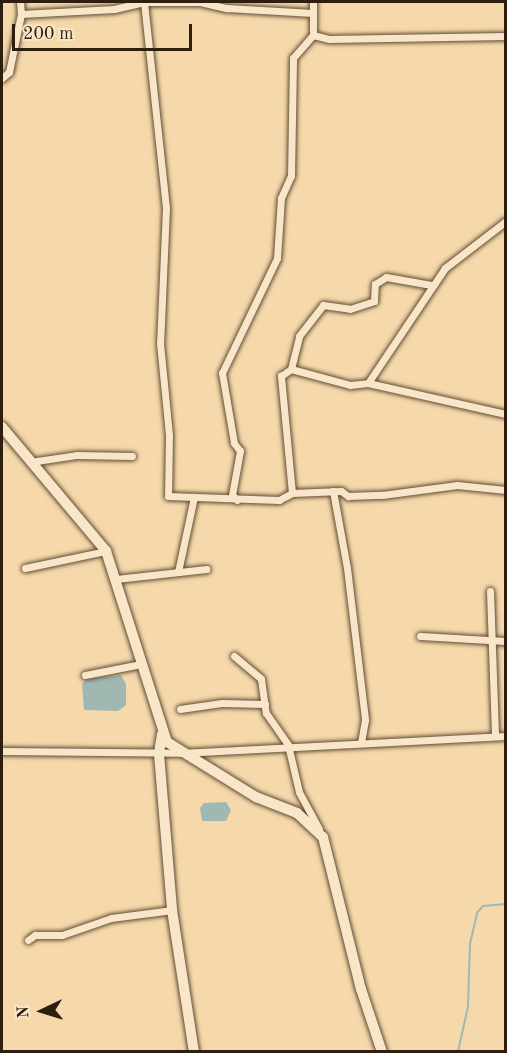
<!DOCTYPE html>
<html>
<head>
<meta charset="utf-8">
<style>
  body { margin:0 }
  #map { position:relative; width:507px; height:1053px; overflow:hidden; background:#f6d9ab; font-family:"Old Standard TT",serif }
  div>[style] { position:absolute }
  [style*='--x'] { left:calc(var(--x)*1px); top:calc(var(--y)*1px); width:calc(var(--w)*1px); rotate:calc(var(--a)*1deg) }
  .water>* { inset:0; background:#9fb9b2 }
  .stream>* { height:1.5px; margin:-0.75px; padding:0 0.75px; transform-origin:0.75px; border-radius:0.75px; background:#9fb9b2 }
  .roads { filter:drop-shadow(0 0 2px #604d36) drop-shadow(0 0 2px #604d36) }
  .street>* { height:7px; margin:-3.5px; padding:0 3.5px; transform-origin:3.5px; border-radius:3.5px; background:#f9e6c8 }
  .secondary>* { height:10px; margin:-5px; padding:0 5px; transform-origin:5px; border-radius:5px; background:#f9e6c8 }
  span { translate:-50% -50%; white-space:nowrap; text-align:center; line-height:1.15; -webkit-text-stroke:6px #f9e6c8; paint-order:stroke }
  .frame { position:absolute; inset:0; border:3px solid #2e1e0f; pointer-events:none }
  .north { position:absolute; left:12px; top:981px; width:60px; height:60px; -webkit-text-stroke:4px #f9e6c8; paint-order:stroke; rotate:266deg; font-size:16px; font-weight:700; line-height:24px; text-align:center; color:#2e1e0f }
  .north::after { content:''; display:block; margin:auto; width:21px; height:27px; background:#2e1e0f; clip-path:polygon(50% 0,100% 100%,50% 72%,0 100%) }
  .scale { position:absolute; left:12px; top:24px; width:180px; height:27px; box-sizing:border-box; border:3px solid #2e1e0f; border-top:0; padding-left:8px; font-size:18px; line-height:21px; white-space:nowrap; color:#2e1e0f; -webkit-text-stroke:4px #f9e6c8; paint-order:stroke }
</style>
</head>
<body>
<div id="map">
  <div class="water">
    <div style="clip-path:polygon(121px 675px,126px 684px,126px 705px,118px 711px,84px 710px,82px 684px,86px 679px)"></div>
    <div style="clip-path:polygon(226px 802px,231px 810px,226px 821px,202px 821px,200px 808px,204px 803px)"></div>
  </div>
  <div class="stream">
    <div style="--x:458;--y:1052;--w:46;--a:-77.5"></div>
    <div style="--x:468;--y:1007;--w:63;--a:-88.2"></div>
    <div style="--x:470;--y:944;--w:32;--a:-77"></div>
    <div style="--x:477;--y:913;--w:9;--a:-49"></div>
    <div style="--x:483;--y:906;--w:23;--a:-5"></div>
  </div>
  <div class="roads">
    <div class="street">
      <div style="--x:20;--y:2;--w:12;--a:85"></div>
      <div style="--x:21;--y:14;--w:93;--a:-3.1"></div>
      <div style="--x:114;--y:9;--w:31;--a:-13"></div>
      <div style="--x:144;--y:2;--w:56;--a:0"></div>
      <div style="--x:200;--y:2;--w:28;--a:13"></div>
      <div style="--x:227;--y:8;--w:86;--a:3.3"></div>
      <div style="--x:144;--y:2;--w:207;--a:83.9"></div>
      <div style="--x:166;--y:208;--w:135;--a:92.5"></div>
      <div style="--x:160;--y:343;--w:92;--a:84.4"></div>
      <div style="--x:169;--y:435;--w:61;--a:90.9"></div>
      <div style="--x:168;--y:496;--w:111;--a:2.1"></div>
      <div style="--x:279;--y:500;--w:15;--a:-28"></div>
      <div style="--x:292;--y:493;--w:49;--a:-2.3"></div>
      <div style="--x:341;--y:491;--w:9;--a:36"></div>
      <div style="--x:348;--y:496;--w:34;--a:-2"></div>
      <div style="--x:382;--y:495;--w:76;--a:-7.6"></div>
      <div style="--x:457;--y:485;--w:49;--a:5.8"></div>
      <div style="--x:313;--y:2;--w:33;--a:90"></div>
      <div style="--x:313;--y:35;--w:16;--a:14"></div>
      <div style="--x:329;--y:39;--w:177;--a:-1"></div>
      <div style="--x:2;--y:78;--w:9;--a:-41"></div>
      <div style="--x:9;--y:72;--w:59;--a:-78.3"></div>
      <div style="--x:506;--y:221;--w:77;--a:142.4"></div>
      <div style="--x:445;--y:268;--w:138;--a:123.8"></div>
      <div style="--x:368;--y:383;--w:141;--a:12.7"></div>
      <div style="--x:291;--y:369;--w:34;--a:-76"></div>
      <div style="--x:299;--y:336;--w:39;--a:-52"></div>
      <div style="--x:323;--y:305;--w:27;--a:8"></div>
      <div style="--x:350;--y:309;--w:25;--a:-18"></div>
      <div style="--x:374;--y:301;--w:17;--a:-87"></div>
      <div style="--x:375;--y:284;--w:13;--a:-32"></div>
      <div style="--x:386;--y:277;--w:46;--a:10.1"></div>
      <div style="--x:30;--y:462;--w:48;--a:-8.5"></div>
      <div style="--x:77;--y:455;--w:55;--a:1"></div>
      <div style="--x:333;--y:491;--w:78;--a:79.7"></div>
      <div style="--x:347;--y:568;--w:153;--a:83.2"></div>
      <div style="--x:365;--y:720;--w:23;--a:100"></div>
      <div style="--x:292;--y:493;--w:118;--a:-95.4"></div>
      <div style="--x:281;--y:376;--w:12;--a:-35"></div>
      <div style="--x:291;--y:369;--w:61;--a:15.2"></div>
      <div style="--x:350;--y:385;--w:18;--a:-6"></div>
      <div style="--x:237;--y:500;--w:7;--a:-135"></div>
      <div style="--x:232;--y:495;--w:45;--a:-79.7"></div>
      <div style="--x:240;--y:451;--w:10;--a:-127"></div>
      <div style="--x:234;--y:443;--w:71;--a:-99.7"></div>
      <div style="--x:222;--y:373;--w:127;--a:-64.4"></div>
      <div style="--x:277;--y:258;--w:60;--a:-86.2"></div>
      <div style="--x:281;--y:198;--w:24;--a:-66"></div>
      <div style="--x:291;--y:176;--w:118;--a:-89"></div>
      <div style="--x:293;--y:58;--w:30;--a:-49"></div>
      <div style="--x:25;--y:568;--w:83;--a:-11.9"></div>
      <div style="--x:178;--y:572;--w:77;--a:-78"></div>
      <div style="--x:116;--y:579;--w:91;--a:-6.3"></div>
      <div style="--x:490;--y:591;--w:145;--a:88"></div>
      <div style="--x:420;--y:636;--w:86;--a:3.3"></div>
      <div style="--x:234;--y:656;--w:35;--a:40"></div>
      <div style="--x:261;--y:679;--w:34;--a:82"></div>
      <div style="--x:266;--y:713;--w:39;--a:55"></div>
      <div style="--x:288;--y:745;--w:48;--a:76.8"></div>
      <div style="--x:299;--y:792;--w:42;--a:61.6"></div>
      <div style="--x:85;--y:675;--w:57;--a:-11.1"></div>
      <div style="--x:180;--y:709;--w:42;--a:-8.1"></div>
      <div style="--x:222;--y:703;--w:43;--a:1.3"></div>
      <div style="--x:2;--y:751;--w:179;--a:0.6"></div>
      <div style="--x:181;--y:753;--w:325;--a:-3"></div>
      <div style="--x:28;--y:940;--w:9;--a:-36"></div>
      <div style="--x:35;--y:935;--w:27;--a:0"></div>
      <div style="--x:62;--y:935;--w:52;--a:-19.1"></div>
      <div style="--x:111;--y:918;--w:62;--a:-7.5"></div>
    </div>
    <div class="secondary">
      <div style="--x:2;--y:427;--w:162;--a:50"></div>
      <div style="--x:106;--y:551;--w:201;--a:72.3"></div>
      <div style="--x:167;--y:742;--w:105;--a:31.7"></div>
      <div style="--x:256;--y:797;--w:44;--a:21.3"></div>
      <div style="--x:297;--y:813;--w:35;--a:43"></div>
      <div style="--x:323;--y:837;--w:157;--a:76"></div>
      <div style="--x:361;--y:989;--w:66;--a:71.6"></div>
      <div style="--x:162;--y:734;--w:20;--a:99"></div>
      <div style="--x:159;--y:754;--w:157;--a:85.2"></div>
      <div style="--x:172;--y:910;--w:144;--a:81.2"></div>
    </div>
  </div>
  <div class="frame"></div>
  <div class="north">N</div>
  <div class="scale">200 m</div>
</div>
</body>
</html>
